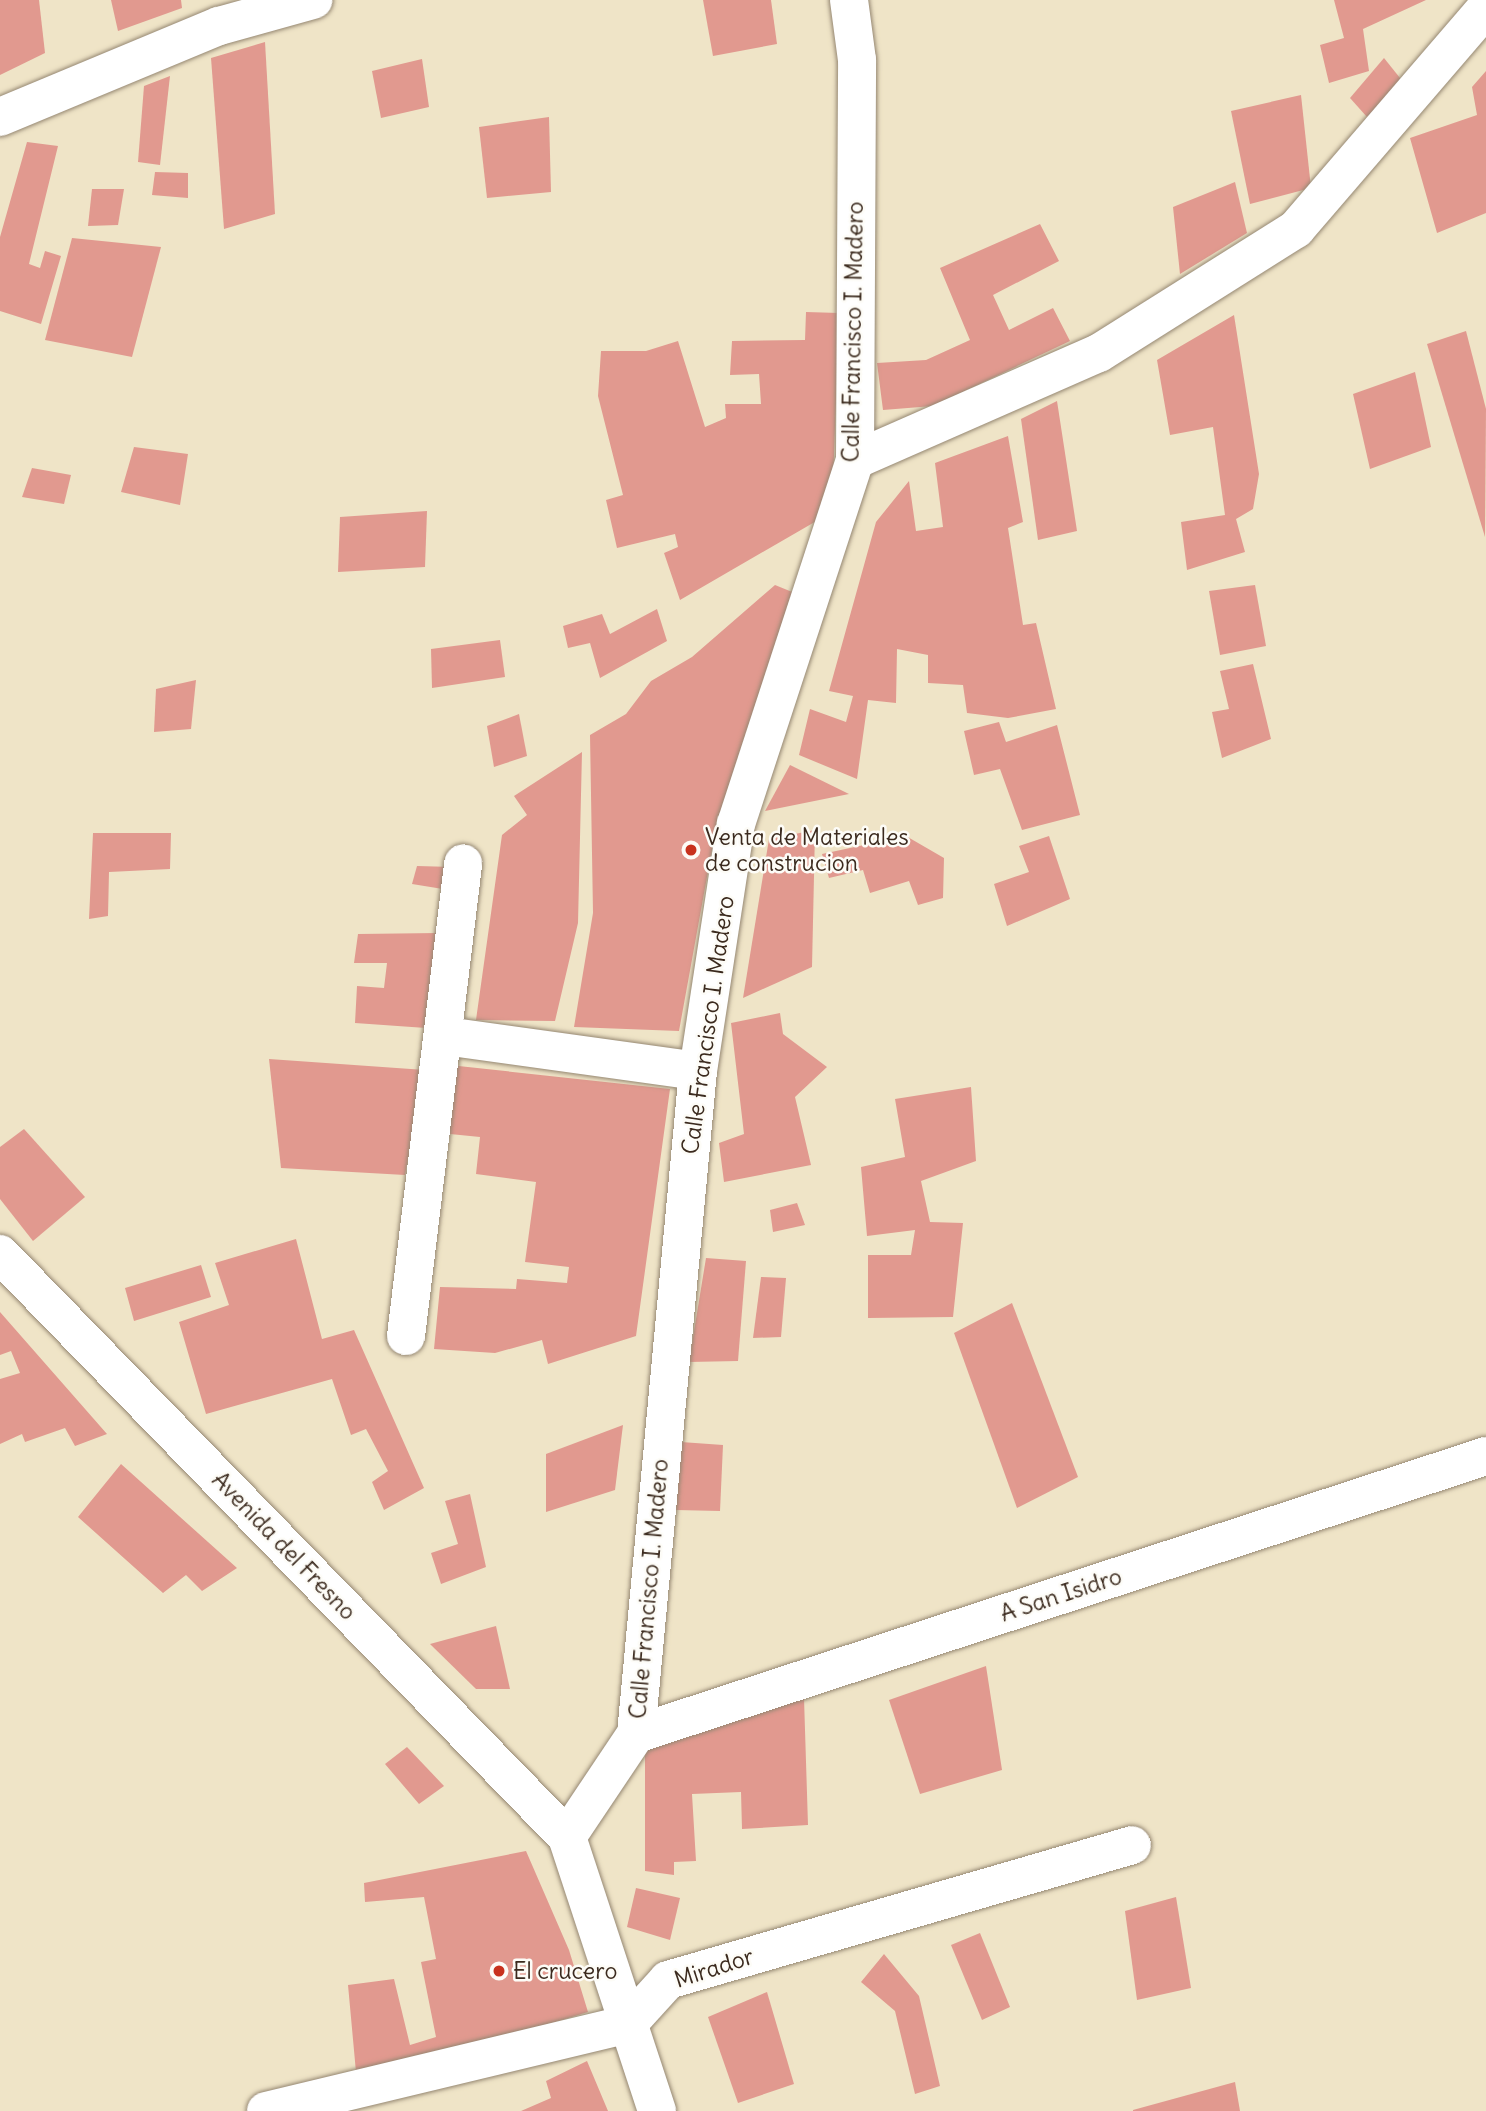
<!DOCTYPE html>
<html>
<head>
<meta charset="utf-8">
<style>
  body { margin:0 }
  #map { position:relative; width:1486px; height:2111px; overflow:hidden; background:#efe4c7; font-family:Delius,sans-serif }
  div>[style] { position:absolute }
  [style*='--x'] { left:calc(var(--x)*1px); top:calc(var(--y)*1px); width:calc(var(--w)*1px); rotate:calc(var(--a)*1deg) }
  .building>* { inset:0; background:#e1998f }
  .roads { filter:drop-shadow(0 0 2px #958772) drop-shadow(0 0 2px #958772) }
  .street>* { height:38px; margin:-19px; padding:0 19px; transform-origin:19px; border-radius:19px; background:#fff }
  .dots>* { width:19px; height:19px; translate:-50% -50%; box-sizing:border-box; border:4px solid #fdfcf7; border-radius:50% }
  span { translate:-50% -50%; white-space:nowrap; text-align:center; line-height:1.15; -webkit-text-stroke:5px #fdfcf7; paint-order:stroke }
  .street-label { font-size:23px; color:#3b2a1e }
  .poi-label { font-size:23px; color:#3b2a1e }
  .left { translate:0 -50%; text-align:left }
</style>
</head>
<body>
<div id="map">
  <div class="building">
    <div style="clip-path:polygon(0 0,39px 0,45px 53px,0 75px)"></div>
    <div style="clip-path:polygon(111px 0,181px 0,182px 8px,118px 31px)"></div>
    <div style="clip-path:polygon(703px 0,771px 0,777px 44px,713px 56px)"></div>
    <div style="clip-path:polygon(1334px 0,1426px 0,1363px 29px,1369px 71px,1329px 83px,1320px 45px,1344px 38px)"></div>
    <div style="clip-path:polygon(265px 42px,275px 214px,224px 229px,211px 58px)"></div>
    <div style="clip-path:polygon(1384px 58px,1404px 83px,1367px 117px,1350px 98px)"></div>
    <div style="clip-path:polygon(422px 59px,429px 107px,381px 118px,372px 71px)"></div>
    <div style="clip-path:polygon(1486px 71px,1486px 213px,1437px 233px,1410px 138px,1477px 115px,1472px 87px)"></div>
    <div style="clip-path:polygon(170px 76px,160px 165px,138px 162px,144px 86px)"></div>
    <div style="clip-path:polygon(1301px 95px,1311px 188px,1250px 204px,1231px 111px)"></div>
    <div style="clip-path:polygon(549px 117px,551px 192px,487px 198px,479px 127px)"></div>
    <div style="clip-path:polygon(27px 142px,58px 146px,29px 264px,40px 268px,45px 251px,61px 256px,41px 324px,0 311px,0 237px)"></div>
    <div style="clip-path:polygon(155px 172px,188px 173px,188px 198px,152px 195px)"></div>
    <div style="clip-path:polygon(1235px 182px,1247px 233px,1180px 274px,1173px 207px)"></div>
    <div style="clip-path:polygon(92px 189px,124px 189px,118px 225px,88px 226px)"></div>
    <div style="clip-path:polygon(1040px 224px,1059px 261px,993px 295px,1009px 330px,1053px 308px,1070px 341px,933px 406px,883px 410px,877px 363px,926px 360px,970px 340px,940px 268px)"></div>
    <div style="clip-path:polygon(72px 238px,161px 247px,132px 357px,45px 340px)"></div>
    <div style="clip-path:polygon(806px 312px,839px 313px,832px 512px,680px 600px,664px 553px,678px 547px,675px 534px,617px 548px,606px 500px,623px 495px,598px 396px,601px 351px,646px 351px,678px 341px,705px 427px,726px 418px,725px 404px,761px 404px,759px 374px,730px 375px,732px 341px,805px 340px)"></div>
    <div style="clip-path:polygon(1234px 315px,1259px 474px,1253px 509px,1236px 519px,1245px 552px,1187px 570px,1181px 522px,1225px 515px,1213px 427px,1170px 435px,1157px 360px)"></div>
    <div style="clip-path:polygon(1466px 331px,1486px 409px,1485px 537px,1427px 344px)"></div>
    <div style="clip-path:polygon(1415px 372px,1431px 447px,1370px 469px,1353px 394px)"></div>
    <div style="clip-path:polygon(1057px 401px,1077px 531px,1038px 540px,1021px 419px)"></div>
    <div style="clip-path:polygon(1008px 436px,1023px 522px,1008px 528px,1023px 625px,1036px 623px,1056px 709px,1008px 718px,967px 713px,963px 685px,928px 683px,928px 655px,897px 649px,896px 703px,868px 700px,857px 779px,799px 755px,810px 709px,846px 722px,853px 696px,829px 691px,876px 522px,909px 481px,916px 531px,943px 527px,935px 463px)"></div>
    <div style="clip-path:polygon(134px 447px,188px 454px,180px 505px,121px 492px)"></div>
    <div style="clip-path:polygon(32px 468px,71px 475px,64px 504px,22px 497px)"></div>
    <div style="clip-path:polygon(427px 511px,425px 567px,338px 572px,340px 517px)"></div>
    <div style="clip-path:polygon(775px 585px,802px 596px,717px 822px,679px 1031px,574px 1027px,593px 913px,590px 735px,626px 714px,651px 681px,692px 657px)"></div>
    <div style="clip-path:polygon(1255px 585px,1266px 646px,1220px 655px,1209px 591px)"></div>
    <div style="clip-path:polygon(657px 609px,667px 641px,600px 678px,590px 643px,568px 648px,563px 626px,602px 614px,610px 634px)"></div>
    <div style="clip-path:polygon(500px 640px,505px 677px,432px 688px,431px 649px)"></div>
    <div style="clip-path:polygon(1253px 664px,1271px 739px,1222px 758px,1212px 712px,1229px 709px,1220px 671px)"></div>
    <div style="clip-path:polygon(196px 680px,191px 729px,154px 732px,156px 689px)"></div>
    <div style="clip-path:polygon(519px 714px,527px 756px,494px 767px,487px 726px)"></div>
    <div style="clip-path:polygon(999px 722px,1006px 742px,1057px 725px,1080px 815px,1022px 830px,1000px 769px,974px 775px,964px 731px)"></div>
    <div style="clip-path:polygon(582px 752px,578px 923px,555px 1021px,476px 1020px,502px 835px,527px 815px,514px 796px)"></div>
    <div style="clip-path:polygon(790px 765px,849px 794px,765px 811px)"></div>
    <div style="clip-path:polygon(815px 830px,812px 967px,743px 998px,769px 839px)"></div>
    <div style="clip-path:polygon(93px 833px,171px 833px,170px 869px,109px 872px,108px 916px,89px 919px)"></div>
    <div style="clip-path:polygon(906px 836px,944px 858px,943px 898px,918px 905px,909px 881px,870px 893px,863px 870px,829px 878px,822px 854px)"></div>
    <div style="clip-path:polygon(1049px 836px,1070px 899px,1007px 926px,994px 884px,1029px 872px,1019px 846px)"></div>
    <div style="clip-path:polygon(417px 866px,453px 867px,449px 890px,412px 884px)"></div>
    <div style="clip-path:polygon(438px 933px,426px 1028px,355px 1023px,357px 986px,384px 988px,387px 963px,354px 963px,358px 934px)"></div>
    <div style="clip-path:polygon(780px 1013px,783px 1034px,827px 1067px,795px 1097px,811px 1165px,724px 1182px,719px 1143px,744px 1134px,731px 1023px)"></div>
    <div style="clip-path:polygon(269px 1059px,425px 1070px,405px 1175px,281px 1168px)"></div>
    <div style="clip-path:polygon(449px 1065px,670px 1089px,636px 1336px,548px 1364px,542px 1340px,495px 1353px,434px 1349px,440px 1287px,516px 1289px,517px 1279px,567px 1283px,569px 1267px,525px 1262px,536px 1182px,476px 1174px,480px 1137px,440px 1133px)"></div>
    <div style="clip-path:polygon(971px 1087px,976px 1161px,921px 1181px,930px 1222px,963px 1223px,953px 1317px,868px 1318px,868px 1255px,911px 1255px,915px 1230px,867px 1236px,861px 1167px,905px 1157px,895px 1099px)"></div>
    <div style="clip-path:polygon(24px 1129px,85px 1197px,33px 1241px,0 1199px,0 1147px)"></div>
    <div style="clip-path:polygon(797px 1203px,805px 1225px,773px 1232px,770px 1210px)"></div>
    <div style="clip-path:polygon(296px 1239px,322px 1339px,354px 1330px,424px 1488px,384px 1510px,372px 1482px,388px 1471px,366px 1429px,351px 1435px,332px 1379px,206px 1414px,179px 1322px,229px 1305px,215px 1263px)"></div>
    <div style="clip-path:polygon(706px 1258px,746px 1261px,738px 1361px,689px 1362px)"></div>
    <div style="clip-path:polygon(201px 1265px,211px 1297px,134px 1321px,125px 1288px)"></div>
    <div style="clip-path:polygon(761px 1277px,786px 1278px,781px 1337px,753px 1338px)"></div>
    <div style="clip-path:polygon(1012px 1303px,1078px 1477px,1017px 1508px,954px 1333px)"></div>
    <div style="clip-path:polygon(0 1312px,107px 1434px,75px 1446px,65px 1428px,25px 1442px,22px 1434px,0 1444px,0 1379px,20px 1373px,11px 1351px,0 1355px)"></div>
    <div style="clip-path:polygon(623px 1425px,615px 1490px,546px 1512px,546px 1454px)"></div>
    <div style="clip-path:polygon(681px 1442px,723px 1445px,720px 1511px,676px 1510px)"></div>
    <div style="clip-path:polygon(121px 1464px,237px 1568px,202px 1591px,186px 1575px,163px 1593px,78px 1517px)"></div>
    <div style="clip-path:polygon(470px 1494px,486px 1567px,441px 1584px,431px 1553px,458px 1544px,445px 1501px)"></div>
    <div style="clip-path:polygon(496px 1626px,510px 1689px,476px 1689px,430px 1644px)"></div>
    <div style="clip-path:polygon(986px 1666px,1002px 1770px,920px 1794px,889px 1700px)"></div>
    <div style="clip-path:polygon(804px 1698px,808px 1825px,742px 1829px,741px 1792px,692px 1794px,696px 1861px,674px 1862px,674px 1875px,645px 1871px,645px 1742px)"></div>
    <div style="clip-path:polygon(407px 1747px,444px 1786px,419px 1804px,385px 1764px)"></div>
    <div style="clip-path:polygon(526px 1851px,569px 1950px,588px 2012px,357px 2083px,348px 1985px,394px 1979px,410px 2045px,436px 2037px,421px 1962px,436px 1959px,424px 1897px,365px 1902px,364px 1883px)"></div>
    <div style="clip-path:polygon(636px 1888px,680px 1898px,670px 1940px,627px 1927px)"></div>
    <div style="clip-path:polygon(1176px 1897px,1191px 1988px,1137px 2000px,1125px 1911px)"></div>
    <div style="clip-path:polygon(980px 1933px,1010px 2007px,982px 2020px,951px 1945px)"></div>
    <div style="clip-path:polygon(884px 1954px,919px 1996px,940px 2086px,915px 2094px,895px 2011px,861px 1982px)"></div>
    <div style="clip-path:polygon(767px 1992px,794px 2084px,738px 2103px,708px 2017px)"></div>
    <div style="clip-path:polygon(587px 2061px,608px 2111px,521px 2111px,551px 2098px,546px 2081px)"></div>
    <div style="clip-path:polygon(1235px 2082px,1240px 2111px,1133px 2111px,1133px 2110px)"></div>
  </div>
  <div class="roads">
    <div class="street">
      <div style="--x:0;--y:117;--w:237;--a:-22.6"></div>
      <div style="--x:219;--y:26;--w:98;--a:-15.5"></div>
      <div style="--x:855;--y:460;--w:266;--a:-23.7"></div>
      <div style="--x:1099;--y:353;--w:233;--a:-32.2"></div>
      <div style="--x:1296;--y:229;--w:291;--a:-49.3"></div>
      <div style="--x:445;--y:1036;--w:255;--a:7.9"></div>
      <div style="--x:0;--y:1254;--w:813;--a:45.8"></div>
      <div style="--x:567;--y:1837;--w:288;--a:71.8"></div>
      <div style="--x:406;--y:1336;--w:476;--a:-83.1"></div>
      <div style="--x:636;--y:1734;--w:894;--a:-18.11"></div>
      <div style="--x:567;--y:1837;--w:124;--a:-56.2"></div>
      <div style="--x:636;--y:1734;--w:666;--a:-84.66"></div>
      <div style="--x:698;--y:1071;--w:250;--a:-81.3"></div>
      <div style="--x:736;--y:824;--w:383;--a:-71.9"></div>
      <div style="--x:855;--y:460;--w:400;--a:-89.7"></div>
      <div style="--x:857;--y:60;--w:61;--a:-97.6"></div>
      <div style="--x:266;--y:2111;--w:372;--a:-13.5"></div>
      <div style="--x:628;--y:2024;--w:59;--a:-47.7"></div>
      <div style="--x:668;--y:1980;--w:483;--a:-16.2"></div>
    </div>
  </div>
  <div class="dots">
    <div style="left:691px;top:850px;background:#c8321e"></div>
    <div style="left:499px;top:1971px;background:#c8321e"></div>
  </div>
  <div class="street-label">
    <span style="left:853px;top:332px;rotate:-89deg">Calle Francisco I. Madero</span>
    <span style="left:708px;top:1025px;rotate:-82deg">Calle Francisco I. Madero</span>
    <span style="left:284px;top:1546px;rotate:46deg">Avenida del Fresno</span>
    <span style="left:649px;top:1589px;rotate:-85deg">Calle Francisco I. Madero</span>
    <span style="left:1061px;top:1595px;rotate:-18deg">A San Isidro</span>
    <span style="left:714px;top:1968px;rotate:-18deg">Mirador</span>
  </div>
  <div class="poi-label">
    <span class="left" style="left:705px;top:850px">Venta de Materiales<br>de construcion</span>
    <span class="left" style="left:513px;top:1971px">El crucero</span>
  </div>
</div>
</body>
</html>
